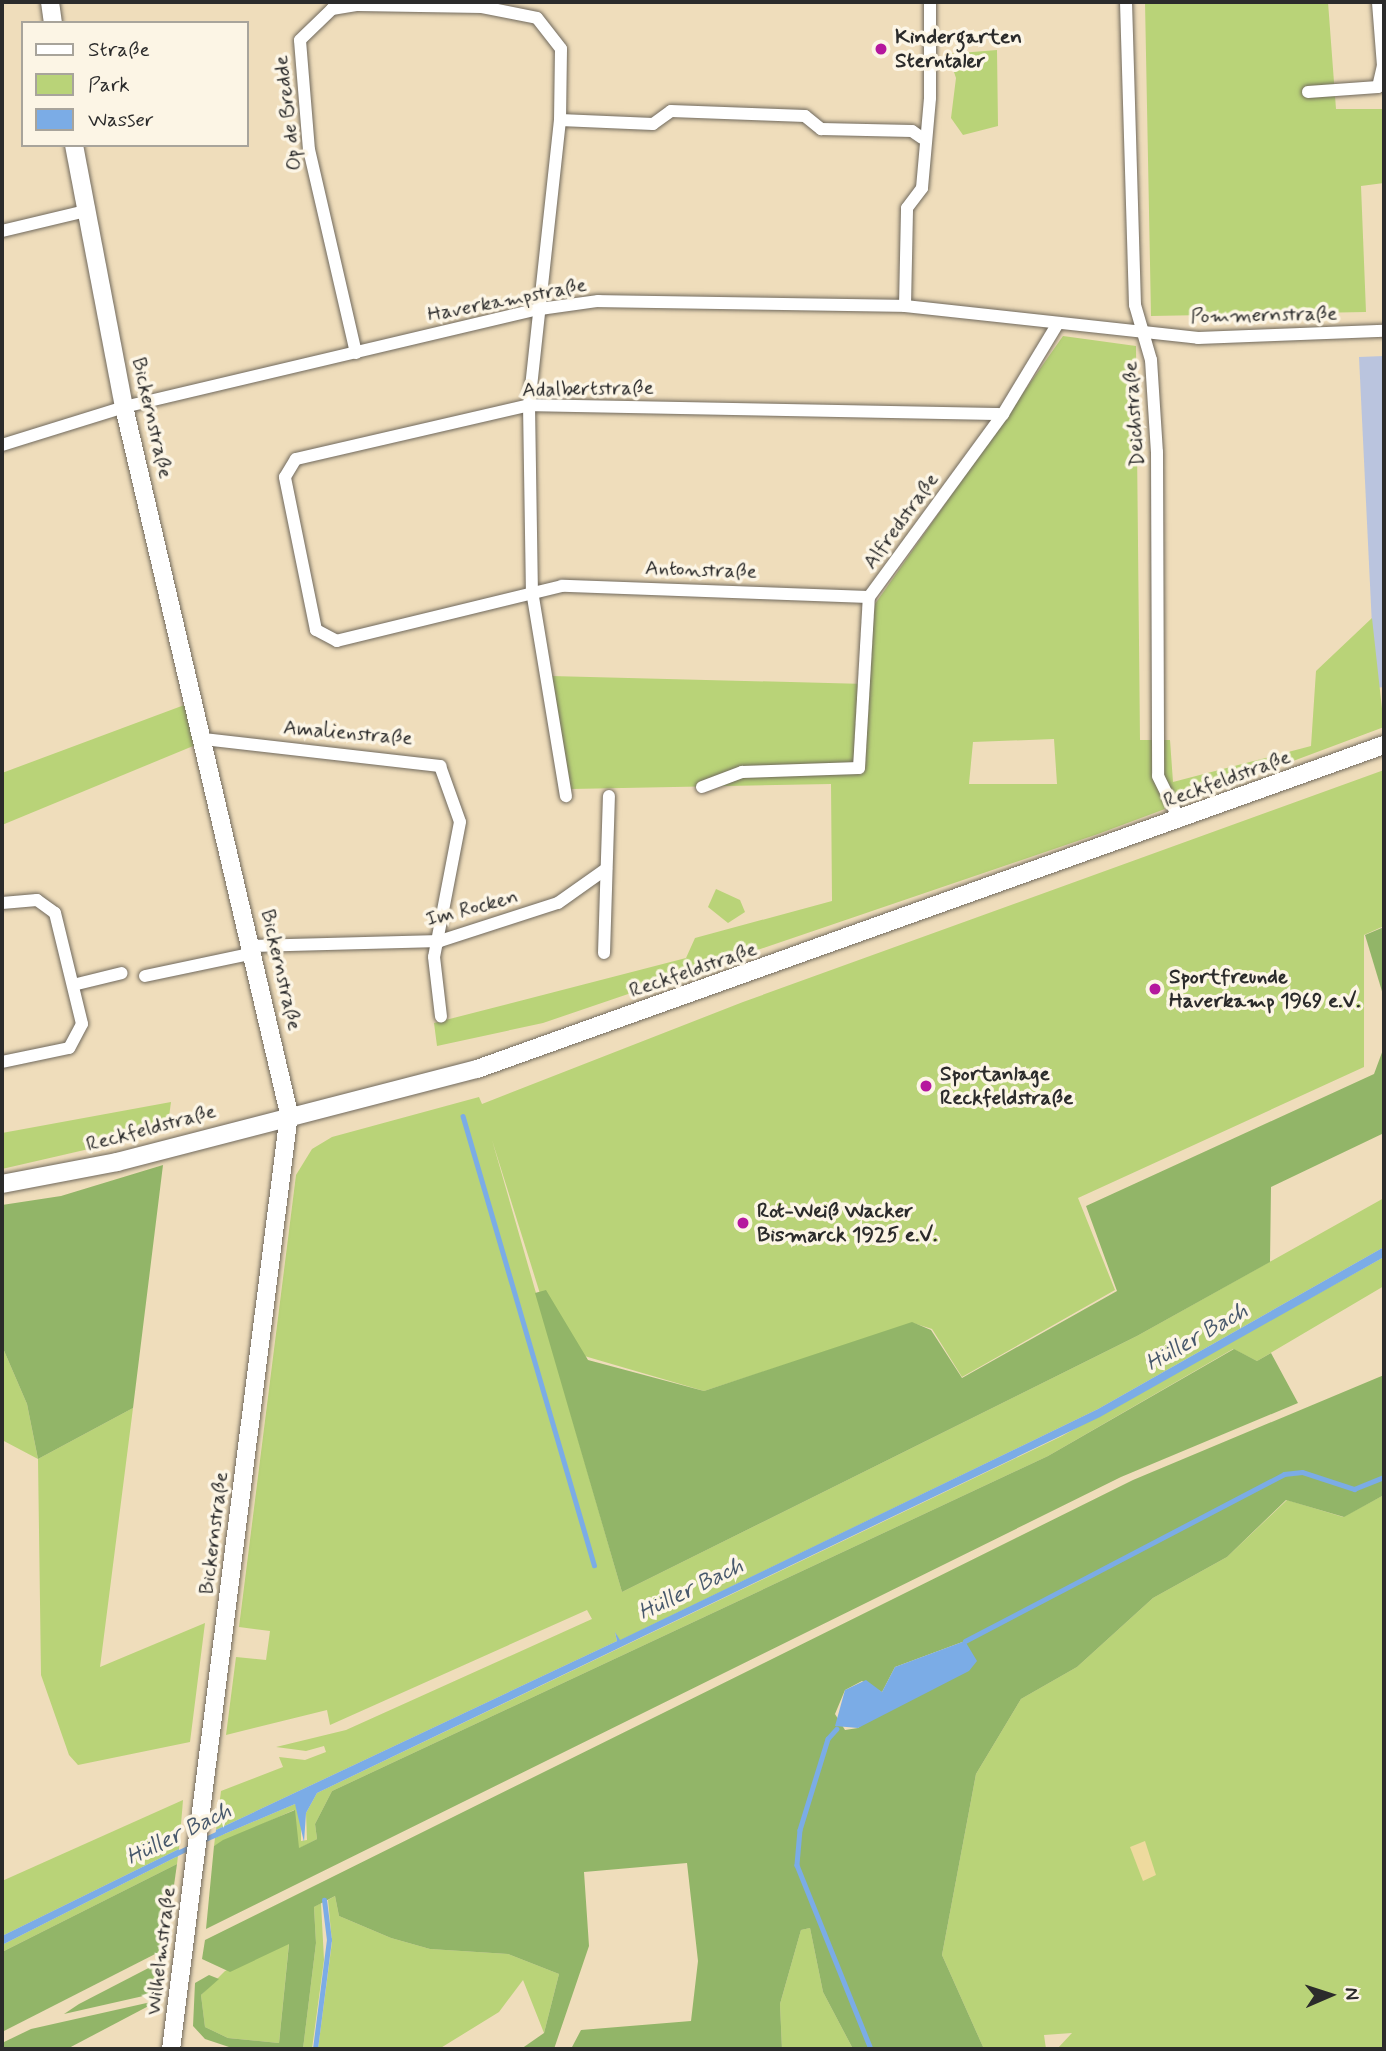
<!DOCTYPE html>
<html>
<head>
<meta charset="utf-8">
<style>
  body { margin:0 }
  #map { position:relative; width:1386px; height:2051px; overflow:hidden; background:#efddbb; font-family:Mynerve,sans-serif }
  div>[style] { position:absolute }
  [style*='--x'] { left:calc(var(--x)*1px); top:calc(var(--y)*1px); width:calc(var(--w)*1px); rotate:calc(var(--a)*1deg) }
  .industrial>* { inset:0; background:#bac4de }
  .green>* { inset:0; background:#b9d378 }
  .forest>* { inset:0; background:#92b568 }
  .sand>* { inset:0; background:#eeda9e }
  .water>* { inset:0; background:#7bace6 }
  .stream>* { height:4.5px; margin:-2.25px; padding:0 2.25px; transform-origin:2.25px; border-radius:2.25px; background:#7bace6 }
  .roads { filter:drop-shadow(0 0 2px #70695d) drop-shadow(0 0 2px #70695d) }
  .street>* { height:12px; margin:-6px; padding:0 6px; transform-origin:6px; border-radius:6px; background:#fff }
  .secondary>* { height:18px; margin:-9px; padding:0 9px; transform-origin:9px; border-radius:9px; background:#fff }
  .dots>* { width:19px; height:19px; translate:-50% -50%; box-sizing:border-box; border:4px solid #fcf5e5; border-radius:50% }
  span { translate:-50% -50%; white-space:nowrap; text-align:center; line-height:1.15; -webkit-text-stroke:7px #fcf5e5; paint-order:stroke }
  .poi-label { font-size:21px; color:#2b2b2b; font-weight:700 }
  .left { translate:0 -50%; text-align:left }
  .street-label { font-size:21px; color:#2b2b2b }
  .water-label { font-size:23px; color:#47586c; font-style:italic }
  .frame { position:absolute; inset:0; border:4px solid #2b2b2b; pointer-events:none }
  .legend { position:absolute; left:21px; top:21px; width:228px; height:126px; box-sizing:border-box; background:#fcf5e5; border:2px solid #a8a49b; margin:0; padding:9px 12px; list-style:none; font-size:21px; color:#2b2b2b }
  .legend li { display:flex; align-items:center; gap:14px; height:35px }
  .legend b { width:35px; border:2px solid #a8a49b }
  .north { position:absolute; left:1295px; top:1960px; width:70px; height:70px; -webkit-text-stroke:5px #fcf5e5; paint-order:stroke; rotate:87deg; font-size:19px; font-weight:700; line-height:28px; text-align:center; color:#2b2b2b }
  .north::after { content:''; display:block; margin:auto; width:24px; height:32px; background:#2b2b2b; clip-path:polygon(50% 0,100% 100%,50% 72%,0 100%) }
</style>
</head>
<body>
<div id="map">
  <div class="industrial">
    <div style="clip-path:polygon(1384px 356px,1384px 687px,1375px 688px,1359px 357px)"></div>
  </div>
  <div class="green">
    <div style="clip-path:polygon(1145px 2px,1328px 2px,1336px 109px,1384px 109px,1384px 183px,1361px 186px,1366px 312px,1151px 316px)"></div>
    <div style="clip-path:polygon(997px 50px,998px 126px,963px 135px,951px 118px,956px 78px,948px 54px)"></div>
    <div style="clip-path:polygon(evenodd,1063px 336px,1136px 346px,1140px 740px,1170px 740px,1173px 782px,1311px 746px,1316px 671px,1372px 618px,1384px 727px,1098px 834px,543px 1023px,437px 1046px,434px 1023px,686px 958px,695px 938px,832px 901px,831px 784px,571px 789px,551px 676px,866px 684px,875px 604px,1063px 336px,1054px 739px,1057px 784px,969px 784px,973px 742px,1054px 739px)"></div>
    <div style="clip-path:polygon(187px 704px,198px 744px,2px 825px,2px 773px)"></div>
    <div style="clip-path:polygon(1384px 770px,1384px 926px,1364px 935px,1364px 1067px,1078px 1198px,1115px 1290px,962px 1377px,932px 1329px,913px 1323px,704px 1391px,557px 1348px,492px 1140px,622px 1592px,1137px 1336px,1384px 1198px,1384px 1247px,1098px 1409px,619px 1641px,615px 1632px,617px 1641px,216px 1830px,221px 1791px,283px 1767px,279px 1757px,305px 1760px,326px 1752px,324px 1746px,306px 1751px,276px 1747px,346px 1730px,592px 1619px,587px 1610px,330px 1725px,327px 1710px,226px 1735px,236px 1657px,266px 1660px,270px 1631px,239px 1627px,296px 1175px,312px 1149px,332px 1137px,479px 1097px,482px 1104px,743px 1002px)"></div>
    <div style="clip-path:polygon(716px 889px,740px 900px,745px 912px,728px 923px,708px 907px)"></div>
    <div style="clip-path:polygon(171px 1102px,167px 1131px,2px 1169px,2px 1133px)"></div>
    <div style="clip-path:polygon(1384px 1257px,1384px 1286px,1257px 1361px,1233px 1349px,1048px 1456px,332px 1791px,315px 1824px,317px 1839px,298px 1849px,294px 1810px,214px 1846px,215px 1838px,295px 1804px,301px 1811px,301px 1841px,307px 1840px,306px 1813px,317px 1793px,1062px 1436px)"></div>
    <div style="clip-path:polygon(2px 1346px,27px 1404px,38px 1459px,133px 1408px,100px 1667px,205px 1623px,190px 1742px,78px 1765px,69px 1755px,41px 1675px,38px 1459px,2px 1440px)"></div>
    <div style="clip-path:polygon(1384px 1495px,1384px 2049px,1057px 2049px,1072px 2033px,1044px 2035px,1046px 2049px,984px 2049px,942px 1955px,976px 1774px,1021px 1699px,1077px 1667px,1153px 1598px,1227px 1557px,1287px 1500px,1343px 1517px)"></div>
    <div style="clip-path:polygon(183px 1800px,179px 1849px,2px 1936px,2px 1881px)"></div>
    <div style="clip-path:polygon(178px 1856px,177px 1864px,2px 1952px,2px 1945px)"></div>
    <div style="clip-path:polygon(335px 1896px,339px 1916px,391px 1938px,430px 1949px,508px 1954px,559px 1974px,544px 2033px,523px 1980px,499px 2012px,439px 2049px,318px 2049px,332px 1942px,328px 1900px)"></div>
    <div style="clip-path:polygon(321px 1903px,324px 1960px,312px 2049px,303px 2049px,316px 1943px,314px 1907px)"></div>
    <div style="clip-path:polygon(810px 1928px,823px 1992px,853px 2049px,782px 2049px,780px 2004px,801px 1930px)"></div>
    <div style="clip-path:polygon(289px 1943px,279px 2043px,228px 2038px,205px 2027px,201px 1995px,225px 1971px)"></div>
  </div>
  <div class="forest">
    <div style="clip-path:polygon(1384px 927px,1384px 998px,1365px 935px)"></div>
    <div style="clip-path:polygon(1384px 1047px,1384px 1133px,1271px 1187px,1270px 1262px,1137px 1336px,622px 1592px,535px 1293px,546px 1290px,588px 1360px,704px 1391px,912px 1322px,931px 1330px,962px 1378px,1117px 1291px,1086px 1206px,1374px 1074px)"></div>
    <div style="clip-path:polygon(163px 1165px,133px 1408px,38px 1459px,27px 1404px,2px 1346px,2px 1205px,61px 1196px)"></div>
    <div style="clip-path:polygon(1234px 1349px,1257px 1361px,1271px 1353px,1298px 1403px,1121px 1477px,206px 1929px,214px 1846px,223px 1840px,295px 1810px,299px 1848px,317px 1839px,315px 1824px,332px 1791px,1048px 1456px)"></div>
    <div style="clip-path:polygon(evenodd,1384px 1375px,1384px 1495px,1344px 1517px,1286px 1500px,1227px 1557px,1153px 1598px,1077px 1667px,1021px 1699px,976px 1774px,942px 1955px,984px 2049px,853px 2049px,823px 1992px,810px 1928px,801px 1930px,780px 2004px,782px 2049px,571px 2049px,581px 2030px,691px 2021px,698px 1961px,687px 1863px,584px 1872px,589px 1946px,554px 2049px,521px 2049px,544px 2033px,559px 1974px,508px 1954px,430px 1949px,391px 1938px,339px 1916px,335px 1896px,314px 1907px,316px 1943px,303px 2049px,235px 2049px,205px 2039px,193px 2026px,195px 1983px,209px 1975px,219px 1979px,201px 1995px,205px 2027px,228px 2038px,279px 2043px,289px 1944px,230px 1972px,202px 1959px,205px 1940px,1133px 1480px,1384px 1375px,965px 1641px,858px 1728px,845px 1730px,835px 1714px,845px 1690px,862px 1681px,882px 1692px,895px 1667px,965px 1641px)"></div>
    <div style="clip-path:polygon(177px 1864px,165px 1949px,2px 2032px,2px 1952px)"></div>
    <div style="clip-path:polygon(164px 1960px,161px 1992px,64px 2014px,79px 2004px)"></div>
    <div style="clip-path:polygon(160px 2000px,67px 2049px,2px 2049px,2px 2043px,31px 2029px)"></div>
  </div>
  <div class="sand">
    <div style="clip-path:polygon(1145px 1841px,1156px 1875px,1143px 1881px,1130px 1847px)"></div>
  </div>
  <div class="water">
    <div style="clip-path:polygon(1384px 1247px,1384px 1257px,1100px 1417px,317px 1793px,306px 1813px,304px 1842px,295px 1804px,215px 1838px,216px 1830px,617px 1641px,615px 1632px,620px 1640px,1098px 1409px)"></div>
    <div style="clip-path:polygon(965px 1641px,977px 1661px,969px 1671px,858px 1728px,835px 1726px,845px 1690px,866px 1680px,882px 1692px,895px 1667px)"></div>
    <div style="clip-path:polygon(179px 1849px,178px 1856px,2px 1945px,2px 1936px)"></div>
  </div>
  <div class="stream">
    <div style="--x:463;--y:1116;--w:468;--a:73.7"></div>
    <div style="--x:965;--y:1641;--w:360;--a:-27.6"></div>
    <div style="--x:1284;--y:1474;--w:18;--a:-6"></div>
    <div style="--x:1302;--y:1472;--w:55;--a:18.1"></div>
    <div style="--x:1354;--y:1489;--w:32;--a:-22"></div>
    <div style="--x:837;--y:1729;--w:13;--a:132"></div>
    <div style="--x:828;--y:1739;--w:95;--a:107.1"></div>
    <div style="--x:800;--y:1830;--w:35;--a:95"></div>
    <div style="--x:797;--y:1865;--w:198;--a:68.1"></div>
    <div style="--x:203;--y:1840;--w:20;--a:-24"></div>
    <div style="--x:175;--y:1854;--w:19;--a:-25"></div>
    <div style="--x:315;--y:2049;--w:110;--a:-82.7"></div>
    <div style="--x:329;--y:1940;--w:40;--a:-97.1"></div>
  </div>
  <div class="roads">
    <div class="street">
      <div style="--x:1126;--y:2;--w:303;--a:88.3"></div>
      <div style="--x:1135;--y:305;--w:57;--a:73.8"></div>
      <div style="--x:1151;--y:360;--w:92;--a:86.3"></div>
      <div style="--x:1157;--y:452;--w:324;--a:89.8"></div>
      <div style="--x:1158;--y:776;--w:50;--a:63.9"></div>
      <div style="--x:1308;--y:92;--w:70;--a:-4.1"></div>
      <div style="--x:1378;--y:87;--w:22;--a:-77"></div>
      <div style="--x:1383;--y:66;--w:64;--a:-94.5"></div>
      <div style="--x:560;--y:120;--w:93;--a:2.5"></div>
      <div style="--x:653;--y:124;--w:22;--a:-36"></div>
      <div style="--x:671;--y:111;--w:134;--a:2.1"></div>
      <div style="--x:805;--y:116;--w:21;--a:39"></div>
      <div style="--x:821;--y:129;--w:91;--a:1.3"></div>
      <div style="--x:912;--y:131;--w:12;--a:35"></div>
      <div style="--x:2;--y:231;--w:86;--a:-13.4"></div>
      <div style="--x:905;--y:306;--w:98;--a:-88.8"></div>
      <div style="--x:907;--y:208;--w:25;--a:-53"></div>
      <div style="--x:922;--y:188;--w:90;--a:-84.9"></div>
      <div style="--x:930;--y:98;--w:96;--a:-90"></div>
      <div style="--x:356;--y:353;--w:208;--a:-103"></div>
      <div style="--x:309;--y:150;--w:110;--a:-94.7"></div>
      <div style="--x:300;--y:40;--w:45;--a:-44.1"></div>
      <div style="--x:332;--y:9;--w:26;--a:-9"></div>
      <div style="--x:358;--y:5;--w:124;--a:0.9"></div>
      <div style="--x:482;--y:7;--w:56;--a:11.3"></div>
      <div style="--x:537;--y:18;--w:39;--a:52"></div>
      <div style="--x:561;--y:49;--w:71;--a:90.8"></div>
      <div style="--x:560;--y:120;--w:287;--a:96.2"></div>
      <div style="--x:529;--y:405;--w:186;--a:89.1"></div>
      <div style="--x:532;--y:591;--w:208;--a:80.6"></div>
      <div style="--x:2;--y:445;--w:128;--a:-17.3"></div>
      <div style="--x:124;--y:407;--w:427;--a:-13.3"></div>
      <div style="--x:540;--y:309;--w:59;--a:-7.9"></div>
      <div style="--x:598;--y:301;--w:307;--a:0.9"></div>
      <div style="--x:905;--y:306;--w:295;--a:6.2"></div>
      <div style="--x:1198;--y:338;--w:186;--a:-2.2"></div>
      <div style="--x:869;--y:597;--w:307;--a:-177.9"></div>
      <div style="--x:562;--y:586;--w:232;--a:166.3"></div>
      <div style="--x:337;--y:641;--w:24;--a:-152"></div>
      <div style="--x:316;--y:630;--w:156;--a:-101.5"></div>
      <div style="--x:285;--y:477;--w:21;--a:-59"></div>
      <div style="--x:296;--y:459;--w:239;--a:-13"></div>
      <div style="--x:529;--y:405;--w:474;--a:1.1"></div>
      <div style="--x:203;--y:739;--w:239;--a:6.5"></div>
      <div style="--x:440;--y:766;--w:59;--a:70.3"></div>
      <div style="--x:460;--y:822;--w:137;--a:100.9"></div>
      <div style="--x:434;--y:957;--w:60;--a:83.3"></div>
      <div style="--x:702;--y:787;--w:43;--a:-20.6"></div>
      <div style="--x:742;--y:772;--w:117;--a:-2"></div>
      <div style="--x:859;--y:768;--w:171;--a:-86.7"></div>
      <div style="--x:869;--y:597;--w:227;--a:-53.8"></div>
      <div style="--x:1003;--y:414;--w:104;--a:-58.8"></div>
      <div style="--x:2;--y:903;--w:35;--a:-5"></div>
      <div style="--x:37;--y:900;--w:22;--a:36"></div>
      <div style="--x:55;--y:913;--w:114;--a:76.3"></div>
      <div style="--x:82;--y:1024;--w:27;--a:118"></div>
      <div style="--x:69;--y:1048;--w:68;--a:168.2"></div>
      <div style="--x:252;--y:946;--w:188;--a:-1.5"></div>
      <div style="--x:440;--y:941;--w:124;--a:-17.9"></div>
      <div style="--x:558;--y:903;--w:59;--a:-35.3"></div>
      <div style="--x:604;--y:953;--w:157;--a:-88.2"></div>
      <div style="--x:145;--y:976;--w:111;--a:-11.9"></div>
      <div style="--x:73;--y:985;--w:50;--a:-13.8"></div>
    </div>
    <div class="secondary">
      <div style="--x:50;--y:2;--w:21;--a:82"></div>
      <div style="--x:74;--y:145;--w:267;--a:79.2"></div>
      <div style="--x:124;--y:407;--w:726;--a:76.86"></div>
      <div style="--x:289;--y:1114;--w:942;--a:97.19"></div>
      <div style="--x:2;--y:1184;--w:117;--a:-10.8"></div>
      <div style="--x:117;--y:1162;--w:372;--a:-14.5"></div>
      <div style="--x:477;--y:1069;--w:963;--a:-19.66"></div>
    </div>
  </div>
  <div class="dots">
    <div style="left:881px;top:49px;background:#b5179e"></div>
    <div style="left:1155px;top:989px;background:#b5179e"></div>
    <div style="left:926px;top:1086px;background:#b5179e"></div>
    <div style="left:743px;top:1223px;background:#b5179e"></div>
  </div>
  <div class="poi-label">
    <span class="left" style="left:895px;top:49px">Kindergarten<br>Sterntaler</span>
    <span class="left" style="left:1169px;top:989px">Sportfreunde<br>Haverkamp 1969 e.V.</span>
    <span class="left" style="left:940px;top:1086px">Sportanlage<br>Reckfeldstraße</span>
    <span class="left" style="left:757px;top:1223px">Rot-Weiß Wacker<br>Bismarck 1925 e.V.</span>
  </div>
  <div class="street-label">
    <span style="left:288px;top:113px;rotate:-97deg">Op de Bredde</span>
    <span style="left:507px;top:300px;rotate:-11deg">Haverkampstraße</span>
    <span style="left:1264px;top:315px;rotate:-1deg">Pommernstraße</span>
    <span style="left:588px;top:389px;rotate:-1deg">Adalbertstraße</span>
    <span style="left:1134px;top:414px;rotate:-94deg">Deichstraße</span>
    <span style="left:152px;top:418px;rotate:77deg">Bickernstraße</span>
    <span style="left:901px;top:521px;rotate:-54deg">Alfredstraße</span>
    <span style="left:701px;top:570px;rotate:2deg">Antonstraße</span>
    <span style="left:348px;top:733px;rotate:5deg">Amalienstraße</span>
    <span style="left:1227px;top:779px;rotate:-20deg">Reckfeldstraße</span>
    <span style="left:472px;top:908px;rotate:-15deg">Im Rocken</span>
    <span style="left:281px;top:970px;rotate:77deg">Bickernstraße</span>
    <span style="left:693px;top:970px;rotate:-19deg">Reckfeldstraße</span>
    <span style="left:151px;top:1128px;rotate:-15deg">Reckfeldstraße</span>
    <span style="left:214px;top:1533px;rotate:-83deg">Bickernstraße</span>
    <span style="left:161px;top:1951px;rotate:-83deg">Wilhelmstraße</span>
  </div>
  <div class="water-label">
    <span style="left:1197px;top:1338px;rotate:-30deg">Hüller Bach</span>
    <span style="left:691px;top:1590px;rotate:-26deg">Hüller Bach</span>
    <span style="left:179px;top:1835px;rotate:-26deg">Hüller Bach</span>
  </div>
  <div class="frame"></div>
  <ul class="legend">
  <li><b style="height:9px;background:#fff"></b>Straße</li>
  <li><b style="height:19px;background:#b9d378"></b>Park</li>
  <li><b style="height:19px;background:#7bace6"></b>Wasser</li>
  </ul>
  <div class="north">N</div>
</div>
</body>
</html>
